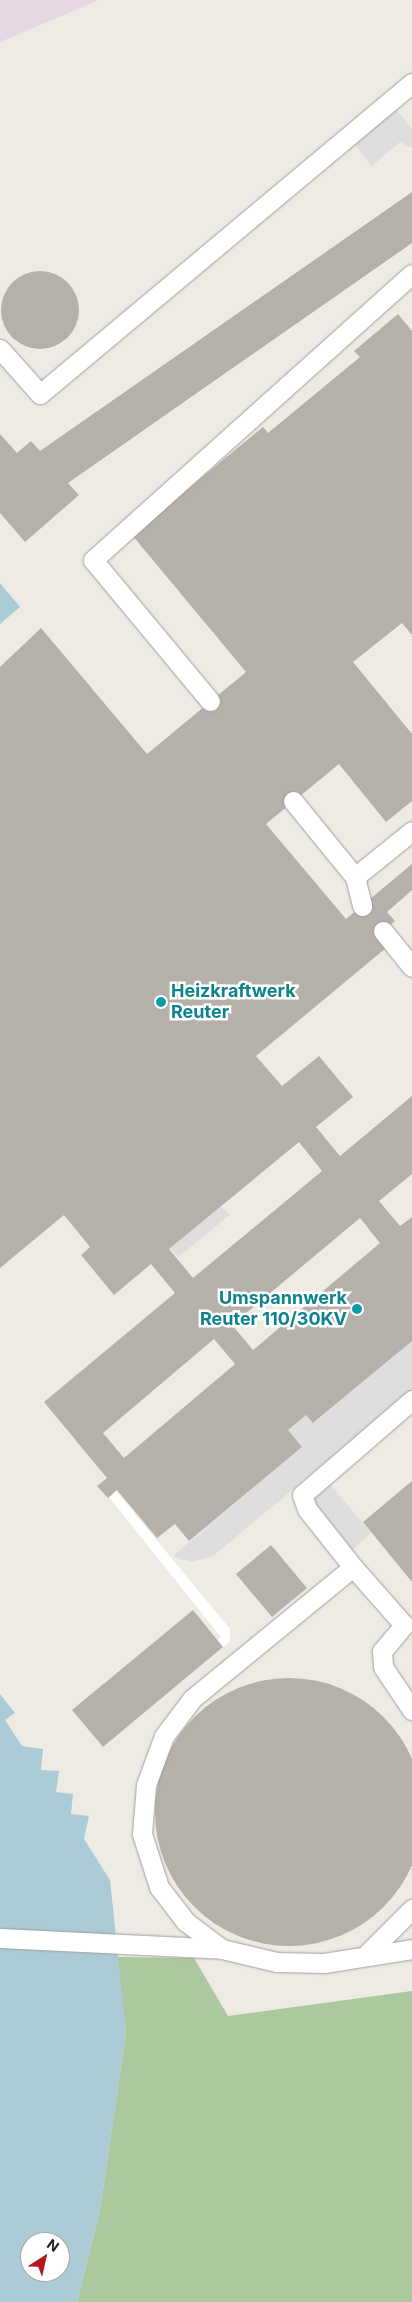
<!DOCTYPE html>
<html>
<head>
<meta charset="utf-8">
<style>
  body { margin:0 }
  #map { position:relative; width:412px; height:2302px; overflow:hidden; background:#eeebe5; font-family:Inter,sans-serif }
  div>[style] { position:absolute }
  [style*='--x'] { left:calc(var(--x)*1px); top:calc(var(--y)*1px); width:calc(var(--w)*1px); rotate:calc(var(--a)*1deg) }
  .industrial>* { inset:0; background:#e6d8e3 }
  .forest>* { inset:0; background:#abc89f }
  .parking>* { inset:0; background:#dedede }
  .water>* { inset:0; background:#abccd6 }
  .pier>* { inset:0; background:#fff }
  .building>* { inset:0; background:#b6b0ab }
  .round { border-radius:50% }
  .roads { filter:drop-shadow(0 0 1px #9f9f9f) drop-shadow(0 0 1px #9f9f9f) }
  .lane>* { height:19px; margin:-9.5px; padding:0 9.5px; transform-origin:9.5px; border-radius:9.5px; background:#fff }
  .dots>* { width:14px; height:14px; translate:-50% -50%; box-sizing:border-box; border:2px solid #fff; border-radius:50% }
  span { translate:-50% -50%; white-space:nowrap; text-align:center; line-height:1.15; -webkit-text-stroke:5px #fff; paint-order:stroke }
  .culture-label { font-size:18px; color:#0d838f; font-weight:700 }
  .left { translate:0 -50%; text-align:left }
  .right { translate:-100% -50%; text-align:right }
  .north { position:absolute; left:20px; top:2232px; width:50px; height:50px; box-sizing:border-box; background:#fff; border:1px solid #a5a5a5; border-radius:50%; rotate:35deg; font-size:14px; font-weight:700; line-height:20px; text-align:center; color:#1e1e1e }
  .north::after { content:''; display:block; margin:auto; width:18px; height:22px; background:#b3191a; clip-path:polygon(50% 0,100% 100%,50% 72%,0 100%) }
</style>
</head>
<body>
<div id="map">
  <div class="industrial">
    <div style="clip-path:polygon(0 0,99px 0,0 42px)"></div>
  </div>
  <div class="forest">
    <div style="clip-path:polygon(116px 1957px,194px 1958px,228px 2016px,412px 1991px,412px 2302px,77px 2302px,100px 2210px,126px 2032px)"></div>
  </div>
  <div class="parking">
    <div style="clip-path:polygon(394px 107px,412px 129px,412px 148px,400px 142px,372px 166px,352px 141px)"></div>
    <div style="clip-path:polygon(221px 1206px,230px 1215px,178px 1257px,170px 1248px)"></div>
    <div style="clip-path:polygon(412px 1341px,412px 1390px,213px 1556px,191px 1562px,173px 1556px,302px 1447px,288px 1430px,306px 1415px,314px 1423px)"></div>
    <div style="clip-path:polygon(329px 1483px,371px 1533px,352px 1550px,315px 1507px,314px 1495px)"></div>
  </div>
  <div class="water">
    <div style="clip-path:polygon(0 583px,20px 607px,0 624px)"></div>
    <div style="clip-path:polygon(evenodd,0 1694px,15px 1713px,5px 1720px,22px 1746px,43px 1749px,41px 1770px,59px 1771px,56px 1792px,73px 1794px,71px 1814px,89px 1816px,84px 1839px,110px 1880px,126px 2032px,100px 2210px,77px 2302px,0 2302px,0 1694px,30px 2242px,60px 2242px,60px 2272px,30px 2272px,30px 2242px)"></div>
  </div>
  <div class="pier">
    <div style="clip-path:polygon(116px 1491px,230px 1629px,230px 1641px,103px 1747px,97px 1740px,221px 1637px,109px 1497px)"></div>
  </div>
  <div class="building">
    <div style="clip-path:polygon(412px 192px,412px 243px,68px 483px,79px 495px,25px 542px,0 513px,0 434px,17px 453px,31px 441px,40px 451px)"></div>
    <div class="round" style="left:1px;top:271px;width:78px;height:78px"></div>
    <div style="clip-path:polygon(evenodd,398px 314px,412px 331px,412px 635px,402px 623px,353px 662px,412px 734px,412px 801px,386px 822px,339px 764px,266px 824px,346px 919px,412px 864px,412px 890px,387px 912px,395px 921px,383px 931px,386px 948px,256px 1056px,282px 1086px,319px 1056px,353px 1097px,316px 1127px,340px 1156px,412px 1096px,412px 1174px,379px 1201px,400px 1226px,412px 1217px,412px 1341px,313px 1423px,306px 1415px,288px 1430px,302px 1447px,189px 1541px,175px 1524px,157px 1538px,117px 1490px,108px 1498px,97px 1486px,107px 1478px,44px 1402px,175px 1293px,151px 1264px,114px 1295px,81px 1255px,90px 1247px,64px 1215px,0 1268px,0 667px,41px 628px,147px 754px,246px 672px,132px 535px,263px 427px,268px 433px,360px 357px,354px 351px,398px 314px,299px 1142px,322px 1171px,193px 1278px,169px 1249px,299px 1142px,398px 314px,360px 1218px,380px 1243px,253px 1350px,232px 1325px,360px 1218px,398px 314px,214px 1339px,235px 1364px,124px 1458px,103px 1433px,214px 1339px)"></div>
    <div style="clip-path:polygon(412px 1481px,412px 1582px,363px 1522px)"></div>
    <div style="clip-path:polygon(271px 1545px,307px 1588px,272px 1617px,236px 1574px)"></div>
    <div style="clip-path:polygon(193px 1610px,223px 1647px,103px 1747px,72px 1710px)"></div>
    <div class="round" style="left:155px;top:1678px;width:268px;height:268px"></div>
  </div>
  <div class="roads">
    <div class="lane">
      <div style="--x:0;--y:349;--w:60;--a:48.4"></div>
      <div style="--x:40;--y:394;--w:485;--a:-39.9"></div>
      <div style="--x:210;--y:701;--w:183;--a:-129.7"></div>
      <div style="--x:93;--y:560;--w:428;--a:-41.9"></div>
      <div style="--x:293;--y:801;--w:98;--a:50.8"></div>
      <div style="--x:355;--y:877;--w:30;--a:76"></div>
      <div style="--x:355;--y:877;--w:73;--a:-38.9"></div>
      <div style="--x:383;--y:931;--w:46;--a:51.1"></div>
      <div style="--x:412;--y:1400;--w:145;--a:139.2"></div>
      <div style="--x:302;--y:1495;--w:15;--a:70"></div>
      <div style="--x:307;--y:1509;--w:74;--a:51.6"></div>
      <div style="--x:353;--y:1567;--w:208;--a:140.7"></div>
      <div style="--x:192;--y:1699;--w:46;--a:127.1"></div>
      <div style="--x:164;--y:1736;--w:52;--a:110.2"></div>
      <div style="--x:146;--y:1785;--w:49;--a:94.7"></div>
      <div style="--x:142;--y:1834;--w:56;--a:72.2"></div>
      <div style="--x:159;--y:1887;--w:44;--a:52.4"></div>
      <div style="--x:186;--y:1922;--w:45;--a:36.9"></div>
      <div style="--x:222;--y:1949;--w:56;--a:13.5"></div>
      <div style="--x:276;--y:1962;--w:48;--a:1.2"></div>
      <div style="--x:324;--y:1963;--w:89;--a:-9"></div>
      <div style="--x:353;--y:1567;--w:77;--a:48.7"></div>
      <div style="--x:404;--y:1625;--w:34;--a:130"></div>
      <div style="--x:382;--y:1651;--w:16;--a:86"></div>
      <div style="--x:383;--y:1667;--w:52;--a:56"></div>
      <div style="--x:0;--y:1938;--w:222;--a:2.8"></div>
      <div style="--x:367;--y:1954;--w:64;--a:-45"></div>
    </div>
  </div>
  <div class="dots">
    <div style="left:161px;top:1002px;background:#0f9aa8"></div>
    <div style="left:357px;top:1309px;background:#0f9aa8"></div>
  </div>
  <div class="culture-label">
    <span class="left" style="left:171px;top:1002px">Heizkraftwerk<br>Reuter</span>
    <span class="right" style="left:347px;top:1309px">Umspannwerk<br>Reuter 110/30KV</span>
  </div>
  <div class="north">N</div>
</div>
</body>
</html>
